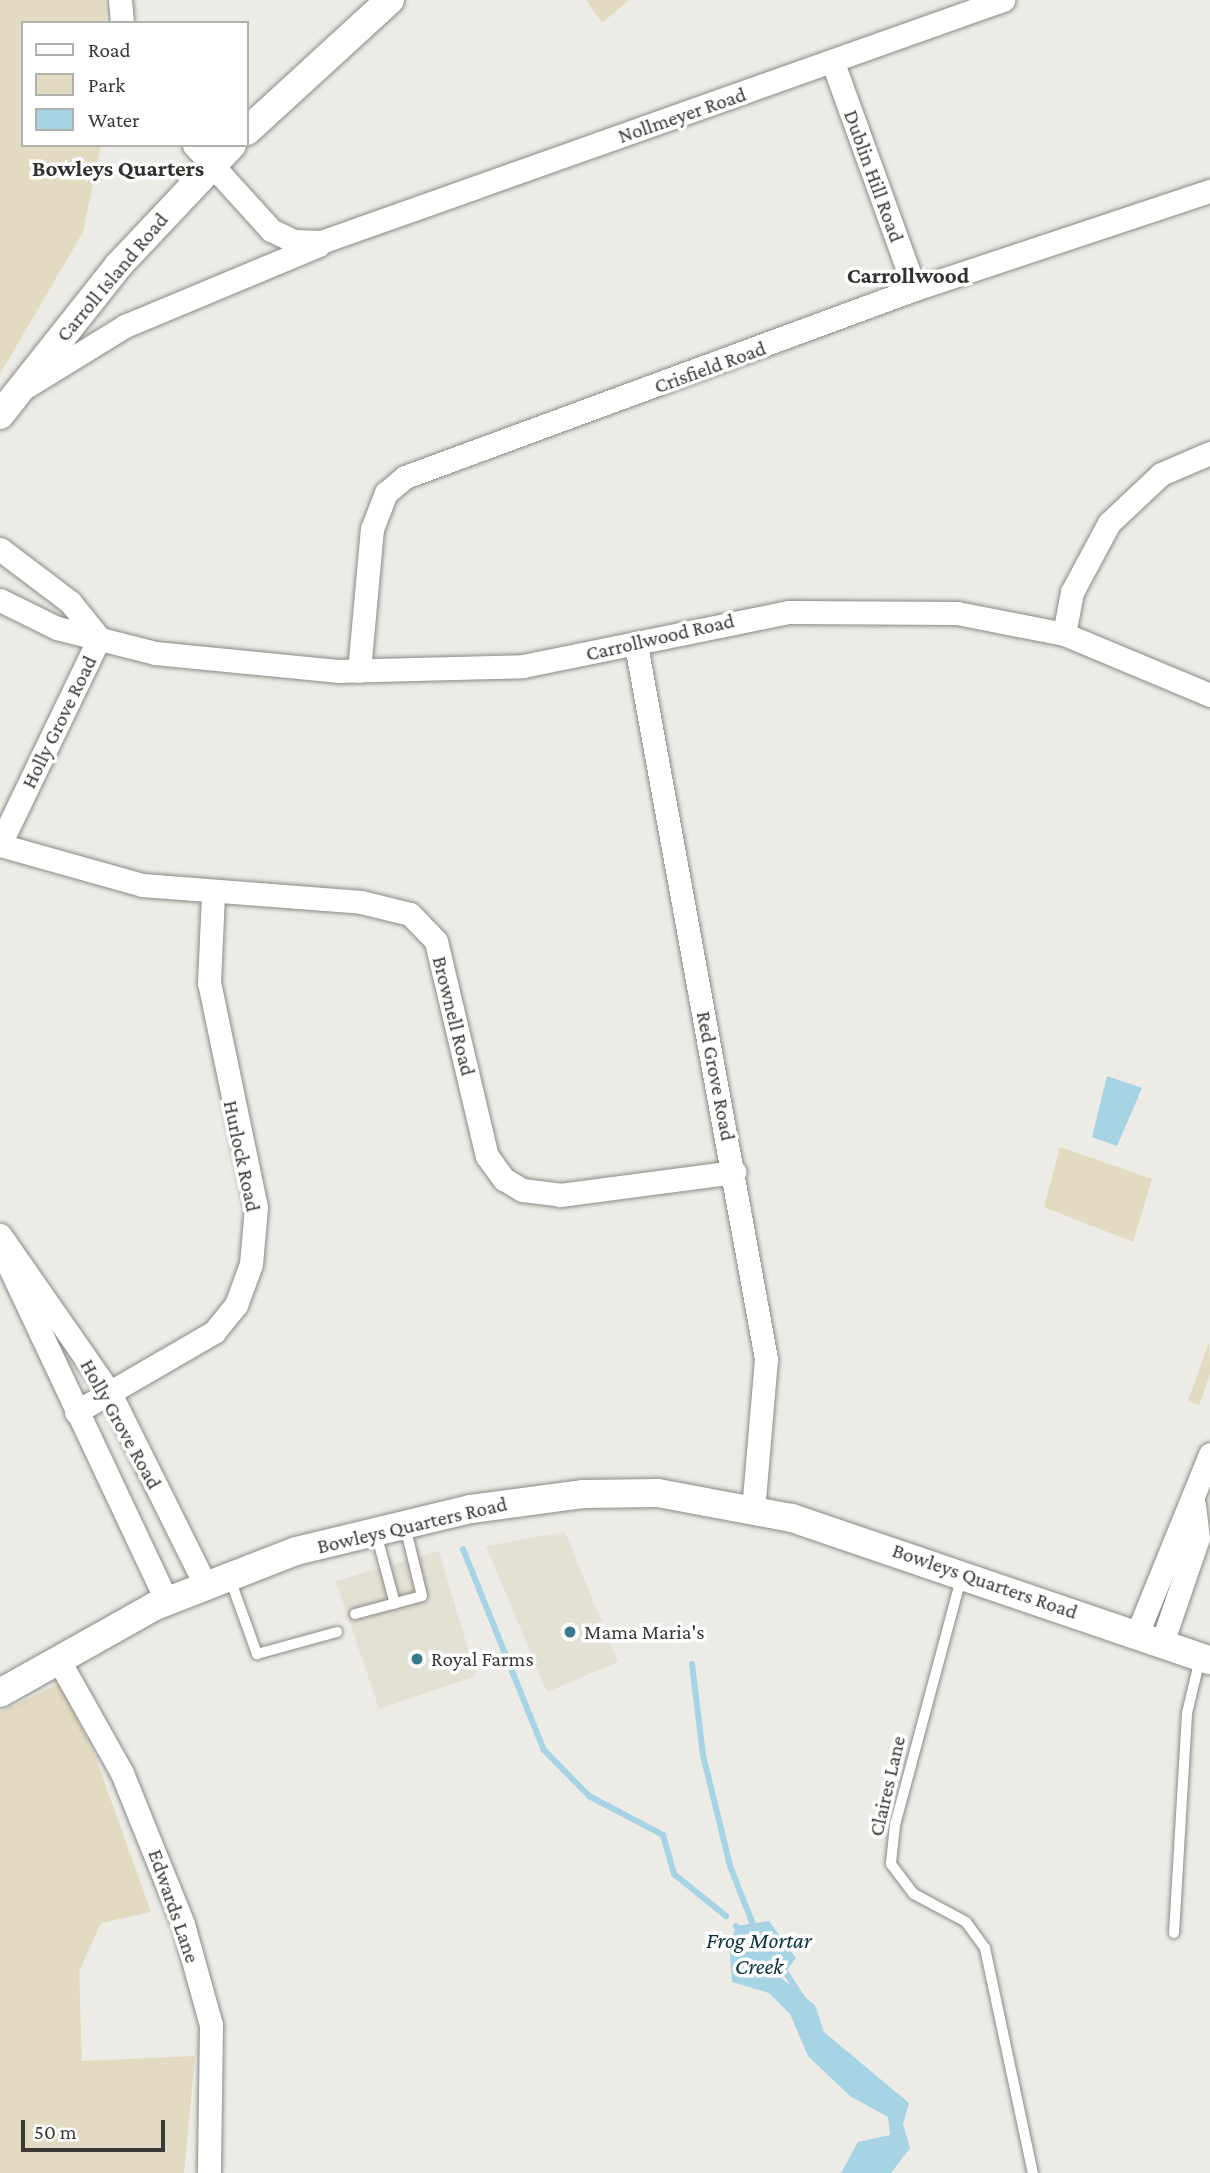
<!DOCTYPE html>
<html>
<head>
<meta charset="utf-8">
<style>
  body { margin:0 }
  #map { position:relative; width:1210px; height:2173px; overflow:hidden; background:#ecebe6; font-family:"Crimson Pro",serif }
  div>[style] { position:absolute }
  [style*='--x'] { left:calc(var(--x)*1px); top:calc(var(--y)*1px); width:calc(var(--w)*1px); rotate:calc(var(--a)*1deg) }
  .built>* { inset:0; background:#e3e0d4 }
  .green>* { inset:0; background:#e2dbc1 }
  .water>* { inset:0; background:#a6d4e4 }
  .stream>* { height:6px; margin:-3px; padding:0 3px; transform-origin:3px; border-radius:3px; background:#a6d4e4 }
  .roads { filter:drop-shadow(0 0 2px #8b8a85) drop-shadow(0 0 2px #8b8a85) }
  .service>* { height:10px; margin:-5px; padding:0 5px; transform-origin:5px; border-radius:5px; background:#fff }
  .minor>* { height:23px; margin:-11.5px; padding:0 11.5px; transform-origin:11.5px; border-radius:11.5px; background:#fff }
  .tertiary>* { height:28px; margin:-14px; padding:0 14px; transform-origin:14px; border-radius:14px; background:#fff }
  .dots>* { width:19px; height:19px; translate:-50% -50%; box-sizing:border-box; border:4px solid #fff; border-radius:50% }
  span { translate:-50% -50%; white-space:nowrap; text-align:center; line-height:1.15; -webkit-text-stroke:7px #fff; paint-order:stroke }
  .street-label { font-size:21px; color:#3a3938 }
  .poi-label { font-size:21px; color:#3a3938 }
  .left { translate:0 -50%; text-align:left }
  .neighbourhood-label { font-size:23px; color:#32312e; font-weight:700 }
  .water-label { font-size:23px; color:#06313d; font-style:italic }
  .legend { position:absolute; left:21px; top:21px; width:228px; height:126px; box-sizing:border-box; background:#fff; border:2px solid #b0b0af; margin:0; padding:9px 12px; list-style:none; font-size:21px; color:#3a3938 }
  .legend li { display:flex; align-items:center; gap:14px; height:35px }
  .legend b { width:35px; border:2px solid #b0b0af }
  .scale { position:absolute; left:21px; top:2120px; width:144px; height:32px; box-sizing:border-box; border:4px solid #3a3938; border-top:0; padding-left:9px; font-size:21px; line-height:24px; white-space:nowrap; color:#3a3938; -webkit-text-stroke:5px #fff; paint-order:stroke }
</style>
</head>
<body>
<div id="map">
  <div class="built">
    <div style="clip-path:polygon(565px 1532px,618px 1662px,547px 1692px,486px 1546px)"></div>
    <div style="clip-path:polygon(439px 1551px,476px 1676px,379px 1709px,336px 1581px)"></div>
  </div>
  <div class="green">
    <div style="clip-path:polygon(0 0,105px 0,105px 23px,23px 23px,23px 145px,101px 145px,83px 232px,0 374px)"></div>
    <div style="clip-path:polygon(586px 0,629px 0,602px 23px)"></div>
    <div style="clip-path:polygon(1060px 1147px,1152px 1179px,1133px 1242px,1044px 1207px)"></div>
    <div style="clip-path:polygon(1209px 1342px,1210px 1374px,1199px 1405px,1188px 1401px)"></div>
    <div style="clip-path:polygon(60px 1683px,95px 1756px,151px 1912px,101px 1923px,79px 1971px,82px 2061px,195px 2056px,184px 2173px,0 2173px,0 1712px)"></div>
  </div>
  <div class="water">
    <div style="clip-path:polygon(1107px 1076px,1142px 1088px,1117px 1146px,1092px 1137px)"></div>
    <div style="clip-path:polygon(769px 1921px,796px 1958px,781px 1978px,815px 2005px,824px 2032px,909px 2103px,903px 2124px,910px 2148px,891px 2173px,841px 2173px,858px 2142px,890px 2135px,888px 2117px,850px 2096px,808px 2056px,790px 2014px,769px 1993px,732px 1982px,729px 1943px,737px 1926px)"></div>
  </div>
  <div class="stream">
    <div style="--x:463;--y:1549;--w:217;--a:68.1"></div>
    <div style="--x:544;--y:1750;--w:64;--a:45.6"></div>
    <div style="--x:589;--y:1796;--w:84;--a:27.8"></div>
    <div style="--x:663;--y:1835;--w:41;--a:74.2"></div>
    <div style="--x:674;--y:1874;--w:67;--a:38.9"></div>
    <div style="--x:692;--y:1664;--w:92;--a:83.1"></div>
    <div style="--x:703;--y:1755;--w:114;--a:76.3"></div>
    <div style="--x:730;--y:1866;--w:66;--a:68.5"></div>
    <div style="--x:736;--y:1926;--w:2;--a:63"></div>
    <div style="--x:780;--y:1964;--w:42;--a:56.7"></div>
  </div>
  <div class="roads">
    <div class="service">
      <div style="--x:376;--y:1533;--w:73;--a:75"></div>
      <div style="--x:962;--y:1575;--w:259;--a:105"></div>
      <div style="--x:895;--y:1825;--w:39;--a:96"></div>
      <div style="--x:891;--y:1864;--w:38;--a:53"></div>
      <div style="--x:914;--y:1894;--w:59;--a:28.3"></div>
      <div style="--x:966;--y:1922;--w:32;--a:54"></div>
      <div style="--x:985;--y:1948;--w:230;--a:78"></div>
      <div style="--x:230;--y:1579;--w:80;--a:70.2"></div>
      <div style="--x:257;--y:1654;--w:83;--a:-15.4"></div>
      <div style="--x:355;--y:1614;--w:69;--a:-15"></div>
      <div style="--x:422;--y:1596;--w:72;--a:-103.7"></div>
      <div style="--x:1174;--y:1933;--w:220;--a:-86.6"></div>
      <div style="--x:1187;--y:1713;--w:56;--a:-76.5"></div>
    </div>
    <div class="minor">
      <div style="--x:120;--y:0;--w:23;--a:85"></div>
      <div style="--x:833;--y:63;--w:240;--a:70.1"></div>
      <div style="--x:194;--y:145;--w:115;--a:47.8"></div>
      <div style="--x:271;--y:230;--w:25;--a:26"></div>
      <div style="--x:294;--y:241;--w:27;--a:2"></div>
      <div style="--x:321;--y:242;--w:724;--a:-19.54"></div>
      <div style="--x:29;--y:385;--w:113;--a:-31.6"></div>
      <div style="--x:125;--y:326;--w:210;--a:-22.7"></div>
      <div style="--x:0;--y:549;--w:88;--a:37.1"></div>
      <div style="--x:70;--y:602;--w:46;--a:51.1"></div>
      <div style="--x:0;--y:600;--w:64;--a:26.2"></div>
      <div style="--x:57;--y:628;--w:101;--a:14.3"></div>
      <div style="--x:155;--y:653;--w:183;--a:5.6"></div>
      <div style="--x:337;--y:671;--w:186;--a:-1.5"></div>
      <div style="--x:523;--y:666;--w:271;--a:-11.5"></div>
      <div style="--x:789;--y:612;--w:168;--a:0.3"></div>
      <div style="--x:957;--y:613;--w:109;--a:11.1"></div>
      <div style="--x:1064;--y:634;--w:158;--a:22.7"></div>
      <div style="--x:1064;--y:634;--w:43;--a:-79.2"></div>
      <div style="--x:1072;--y:592;--w:78;--a:-61.8"></div>
      <div style="--x:1109;--y:523;--w:71;--a:-43.3"></div>
      <div style="--x:1161;--y:474;--w:53;--a:-23.2"></div>
      <div style="--x:636;--y:645;--w:726;--a:79.68"></div>
      <div style="--x:766;--y:1359;--w:152;--a:94.9"></div>
      <div style="--x:359;--y:671;--w:143;--a:-84.8"></div>
      <div style="--x:372;--y:529;--w:39;--a:-69"></div>
      <div style="--x:386;--y:493;--w:25;--a:-40"></div>
      <div style="--x:405;--y:477;--w:544;--a:-20.24"></div>
      <div style="--x:915;--y:289;--w:311;--a:-18.4"></div>
      <div style="--x:0;--y:844;--w:229;--a:-64.3"></div>
      <div style="--x:0;--y:845;--w:148;--a:15.7"></div>
      <div style="--x:142;--y:885;--w:220;--a:4.4"></div>
      <div style="--x:361;--y:902;--w:50;--a:13.8"></div>
      <div style="--x:410;--y:914;--w:37;--a:46"></div>
      <div style="--x:436;--y:941;--w:221;--a:76.7"></div>
      <div style="--x:487;--y:1156;--w:29;--a:54"></div>
      <div style="--x:504;--y:1179;--w:21;--a:31"></div>
      <div style="--x:522;--y:1190;--w:38;--a:7"></div>
      <div style="--x:560;--y:1195;--w:176;--a:-7.5"></div>
      <div style="--x:0;--y:1235;--w:193;--a:55.2"></div>
      <div style="--x:110;--y:1393;--w:216;--a:63.6"></div>
      <div style="--x:2;--y:1251;--w:387;--a:64.8"></div>
      <div style="--x:76;--y:1412;--w:160;--a:-30.1"></div>
      <div style="--x:214;--y:1332;--w:35;--a:-51"></div>
      <div style="--x:236;--y:1305;--w:44;--a:-69.9"></div>
      <div style="--x:251;--y:1264;--w:57;--a:-85"></div>
      <div style="--x:256;--y:1207;--w:229;--a:-101.8"></div>
      <div style="--x:209;--y:983;--w:88;--a:-87.4"></div>
      <div style="--x:1137;--y:1634;--w:194;--a:-67.9"></div>
      <div style="--x:1162;--y:1643;--w:111;--a:-71.1"></div>
      <div style="--x:1198;--y:1538;--w:34;--a:-97"></div>
      <div style="--x:58;--y:1659;--w:131;--a:60.7"></div>
      <div style="--x:122;--y:1773;--w:163;--a:68"></div>
      <div style="--x:183;--y:1924;--w:105;--a:74.5"></div>
      <div style="--x:211;--y:2025;--w:148;--a:90.8"></div>
    </div>
    <div class="tertiary">
      <div style="--x:247;--y:131;--w:194;--a:-42.5"></div>
      <div style="--x:0;--y:415;--w:190;--a:-51.6"></div>
      <div style="--x:118;--y:266;--w:166;--a:-46.7"></div>
      <div style="--x:0;--y:1693;--w:178;--a:-29.3"></div>
      <div style="--x:155;--y:1606;--w:151;--a:-21.3"></div>
      <div style="--x:296;--y:1551;--w:180;--a:-13.5"></div>
      <div style="--x:471;--y:1509;--w:114;--a:-7.6"></div>
      <div style="--x:584;--y:1494;--w:74;--a:-0.8"></div>
      <div style="--x:658;--y:1493;--w:136;--a:10.6"></div>
      <div style="--x:792;--y:1518;--w:441;--a:18.8"></div>
    </div>
  </div>
  <div class="dots">
    <div style="left:570px;top:1632px;background:#39798d"></div>
    <div style="left:417px;top:1659px;background:#39798d"></div>
  </div>
  <div class="street-label">
    <span style="left:682px;top:115px;rotate:-19deg">Nollmeyer Road</span>
    <span style="left:874px;top:176px;rotate:70deg">Dublin Hill Road</span>
    <span style="left:112px;top:277px;rotate:-50deg">Carroll Island Road</span>
    <span style="left:710px;top:367px;rotate:-20deg">Crisfield Road</span>
    <span style="left:660px;top:637px;rotate:-13deg">Carrollwood Road</span>
    <span style="left:59px;top:722px;rotate:-64deg">Holly Grove Road</span>
    <span style="left:454px;top:1016px;rotate:76deg">Brownell Road</span>
    <span style="left:716px;top:1076px;rotate:79deg">Red Grove Road</span>
    <span style="left:242px;top:1156px;rotate:78deg">Hurlock Road</span>
    <span style="left:121px;top:1424px;rotate:61deg">Holly Grove Road</span>
    <span style="left:412px;top:1525px;rotate:-13deg">Bowleys Quarters Road</span>
    <span style="left:985px;top:1581px;rotate:19deg">Bowleys Quarters Road</span>
    <span style="left:887px;top:1786px;rotate:-77deg">Claires Lane</span>
    <span style="left:174px;top:1906px;rotate:71deg">Edwards Lane</span>
  </div>
  <div class="poi-label">
    <span class="left" style="left:584px;top:1632px">Mama Maria's</span>
    <span class="left" style="left:431px;top:1659px">Royal Farms</span>
  </div>
  <div class="neighbourhood-label">
    <span style="left:118px;top:168px">Bowleys Quarters</span>
    <span style="left:908px;top:275px">Carrollwood</span>
  </div>
  <div class="water-label">
    <span style="left:759px;top:1953px">Frog Mortar<br>Creek</span>
  </div>
  <ul class="legend">
  <li><b style="height:9px;background:#fff"></b>Road</li>
  <li><b style="height:19px;background:#e2dbc1"></b>Park</li>
  <li><b style="height:19px;background:#a6d4e4"></b>Water</li>
  </ul>
  <div class="scale">50 m</div>
</div>
</body>
</html>
